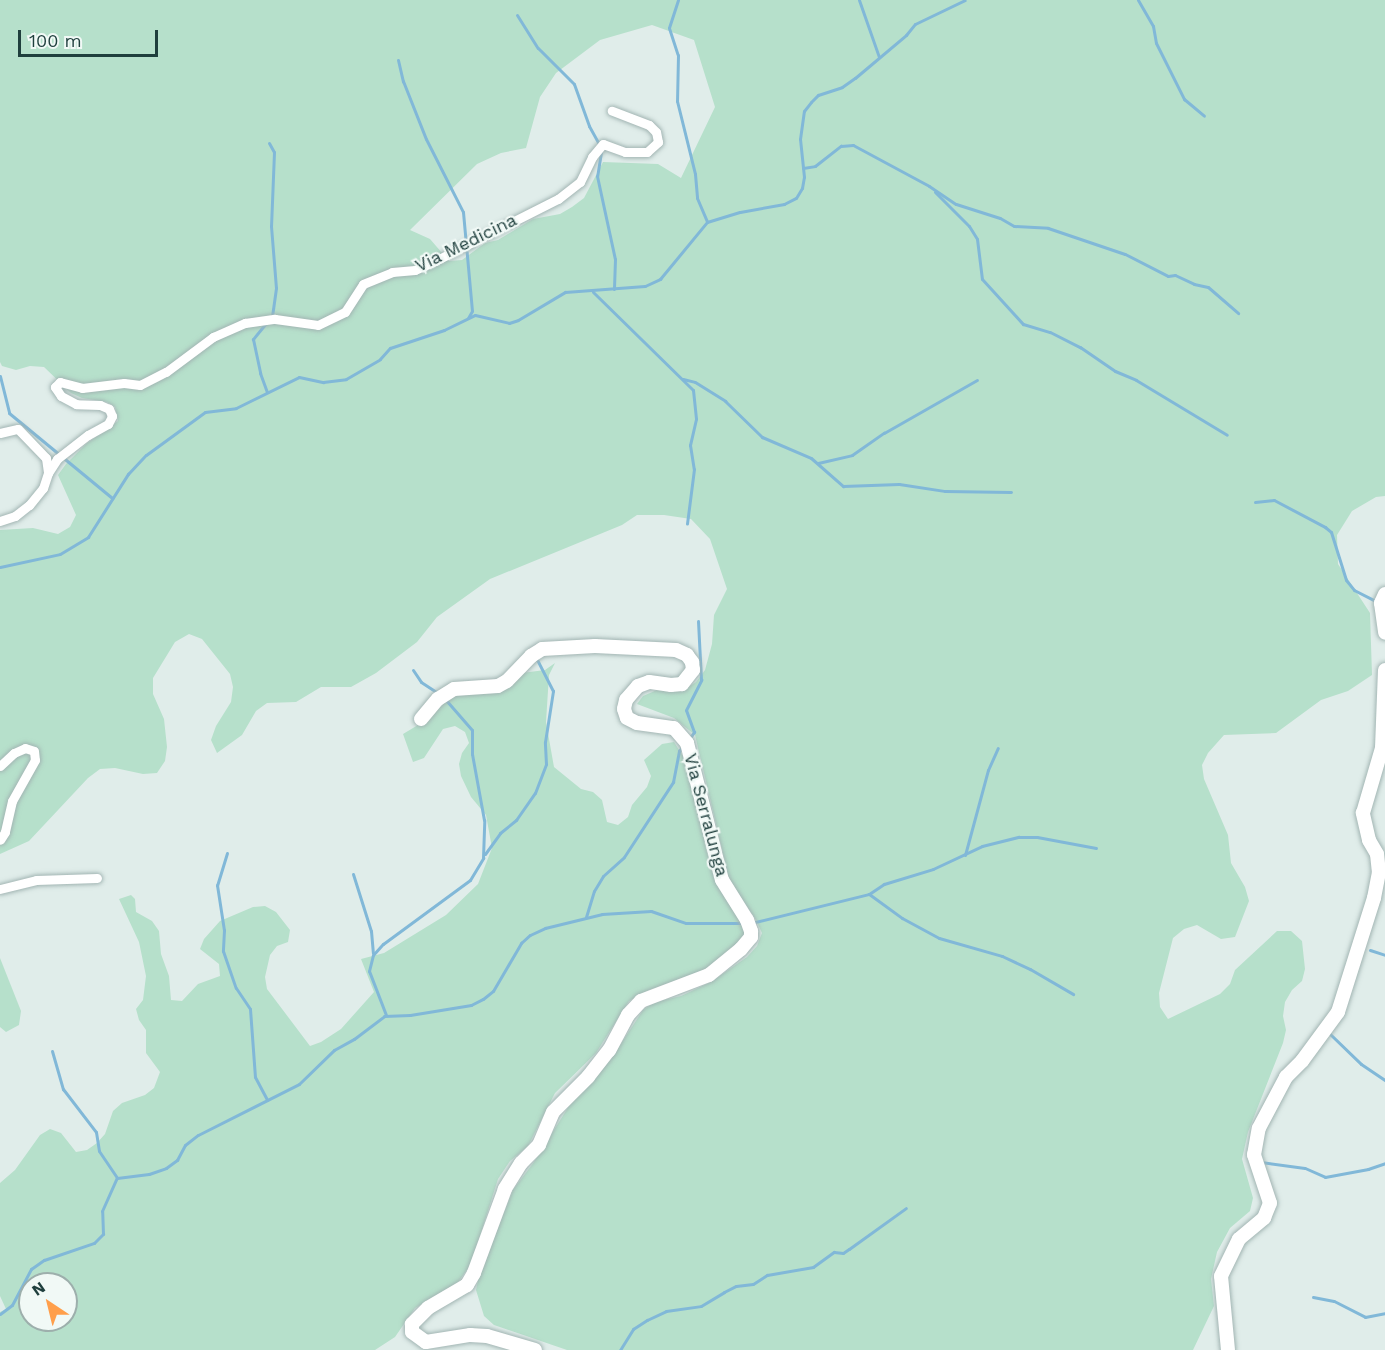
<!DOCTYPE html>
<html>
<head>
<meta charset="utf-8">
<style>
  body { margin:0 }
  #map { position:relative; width:1385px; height:1350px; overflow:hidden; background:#e0edea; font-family:"Work Sans",sans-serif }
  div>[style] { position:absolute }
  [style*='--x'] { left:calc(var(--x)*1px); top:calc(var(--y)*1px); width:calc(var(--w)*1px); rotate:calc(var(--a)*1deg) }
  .green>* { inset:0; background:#b6e0cb }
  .stream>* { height:3px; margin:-1.5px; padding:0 1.5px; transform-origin:1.5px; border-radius:1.5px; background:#81b8d8 }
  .roads { filter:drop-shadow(0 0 2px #a2b5b3) drop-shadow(0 0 2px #a2b5b3) }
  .street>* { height:9px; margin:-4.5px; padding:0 4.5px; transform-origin:4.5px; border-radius:4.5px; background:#fff }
  .secondary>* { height:14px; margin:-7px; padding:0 7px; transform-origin:7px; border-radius:7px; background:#fff }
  span { translate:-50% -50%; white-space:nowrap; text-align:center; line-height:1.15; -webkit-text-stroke:4.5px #f1f9f6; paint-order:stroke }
  .street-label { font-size:18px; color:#1f3f3d }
  .north { position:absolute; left:18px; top:1272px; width:60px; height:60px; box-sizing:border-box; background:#f1f9f6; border:2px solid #9dafac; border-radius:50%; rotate:325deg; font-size:16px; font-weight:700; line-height:24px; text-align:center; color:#1f3f3d }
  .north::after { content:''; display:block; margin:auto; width:21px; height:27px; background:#ff9f4b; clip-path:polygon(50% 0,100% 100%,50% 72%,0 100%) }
  .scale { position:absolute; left:18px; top:30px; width:140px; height:27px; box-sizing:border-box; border:3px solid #1f3f3d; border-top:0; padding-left:8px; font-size:18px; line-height:21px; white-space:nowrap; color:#1f3f3d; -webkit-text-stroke:4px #f1f9f6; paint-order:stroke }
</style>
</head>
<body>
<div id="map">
  <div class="green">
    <div style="clip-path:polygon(evenodd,0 0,1385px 0,1385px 496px,1376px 497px,1352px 511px,1337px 535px,1338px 564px,1370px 613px,1372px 675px,1348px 691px,1321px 700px,1276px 733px,1224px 735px,1208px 753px,1202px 765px,1204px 779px,1228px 835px,1231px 863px,1245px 887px,1249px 901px,1235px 937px,1221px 939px,1197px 925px,1184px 929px,1173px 938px,1159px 993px,1160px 1007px,1168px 1019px,1220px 994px,1230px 984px,1235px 970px,1277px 931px,1291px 931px,1302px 941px,1305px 969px,1302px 981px,1292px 990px,1285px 1002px,1283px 1016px,1286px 1030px,1283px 1043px,1248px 1132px,1242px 1159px,1253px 1198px,1250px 1211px,1230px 1228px,1217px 1252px,1211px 1279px,1214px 1306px,1193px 1350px,567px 1350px,494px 1325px,484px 1316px,476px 1290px,479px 1276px,513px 1190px,534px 1162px,569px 1106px,613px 1056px,643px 1010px,655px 1002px,681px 996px,711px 982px,747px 957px,757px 946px,762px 933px,756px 920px,729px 879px,695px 735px,674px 718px,637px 704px,643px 696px,657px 690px,684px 690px,696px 682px,705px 670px,712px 644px,714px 615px,727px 589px,710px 539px,691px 519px,664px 515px,637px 515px,622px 525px,490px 579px,437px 617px,417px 642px,376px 673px,351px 687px,321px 687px,296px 702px,267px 703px,256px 711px,242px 735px,217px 753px,211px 740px,216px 726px,231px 702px,233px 687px,230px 674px,202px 639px,189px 634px,175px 642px,153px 678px,153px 694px,164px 719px,167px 747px,165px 761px,157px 773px,143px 774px,115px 768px,100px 769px,88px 778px,29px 841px,0 854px,0 530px,33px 528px,58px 534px,70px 527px,76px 515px,58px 475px,66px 464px,86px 444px,118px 421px,115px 407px,107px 402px,82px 398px,71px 393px,44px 367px,30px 366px,16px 370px,2px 366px,0 362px,0 0,652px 25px,694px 40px,715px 107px,681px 178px,658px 164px,603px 162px,584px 198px,572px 207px,560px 214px,533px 219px,498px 240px,485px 243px,462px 260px,449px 261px,430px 239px,410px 230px,477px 164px,501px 153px,526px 148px,540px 97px,556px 73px,600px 40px,652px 25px)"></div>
    <div style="clip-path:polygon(evenodd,555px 663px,549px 675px,546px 722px,554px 767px,581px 789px,593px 792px,602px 800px,607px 822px,618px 825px,628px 817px,632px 805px,647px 787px,651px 776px,644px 760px,662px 744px,674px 742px,686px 761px,745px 930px,743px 937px,724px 956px,705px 970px,649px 990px,629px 1001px,596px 1053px,555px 1093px,528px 1146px,510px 1161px,498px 1179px,471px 1264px,456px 1285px,415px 1308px,395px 1337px,375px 1350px,0 1350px,0 1312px,6px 1309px,0 1296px,0 1183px,15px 1170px,40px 1135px,50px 1129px,61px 1133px,76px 1152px,87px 1150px,97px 1143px,105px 1134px,113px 1111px,122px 1103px,145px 1095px,154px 1088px,160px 1072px,146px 1053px,146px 1030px,139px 1020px,136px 1009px,143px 1000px,146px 976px,139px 942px,119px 899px,131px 895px,135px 899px,136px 912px,152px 921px,159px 931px,161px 954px,169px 976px,171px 1000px,182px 1001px,198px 984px,220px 976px,219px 964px,200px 949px,204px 939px,220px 921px,253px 907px,265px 906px,276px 912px,290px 930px,288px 942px,277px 946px,270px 955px,265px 977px,267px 989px,310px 1046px,321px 1042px,341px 1029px,374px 992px,361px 959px,384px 953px,446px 915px,478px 884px,492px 848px,486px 815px,471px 797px,461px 776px,459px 764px,462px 753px,469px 743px,465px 732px,455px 726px,443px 729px,424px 758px,413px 762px,403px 734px,423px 722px,433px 710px,453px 695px,522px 673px,545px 670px,555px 663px,30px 1284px,66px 1284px,66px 1320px,30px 1320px,30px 1284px)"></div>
    <div style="clip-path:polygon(0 958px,21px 1011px,19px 1025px,6px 1032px,0 1027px)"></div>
  </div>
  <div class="stream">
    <div style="--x:678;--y:0;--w:29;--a:108"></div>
    <div style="--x:669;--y:28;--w:28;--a:72"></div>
    <div style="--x:678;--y:55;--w:46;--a:91.2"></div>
    <div style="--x:677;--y:101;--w:75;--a:76.1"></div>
    <div style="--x:695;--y:174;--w:24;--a:85"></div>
    <div style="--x:697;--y:198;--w:26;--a:67"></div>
    <div style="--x:859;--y:0;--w:60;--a:70.7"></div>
    <div style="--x:1138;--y:0;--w:30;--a:60"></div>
    <div style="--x:1153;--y:26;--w:17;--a:80"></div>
    <div style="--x:1156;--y:43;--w:63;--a:63.4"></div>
    <div style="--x:1184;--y:99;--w:26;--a:40"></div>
    <div style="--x:517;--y:15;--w:39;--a:58"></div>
    <div style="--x:538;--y:48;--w:51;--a:45"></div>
    <div style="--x:574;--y:84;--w:45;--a:70.3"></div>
    <div style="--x:589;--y:126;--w:23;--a:61"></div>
    <div style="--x:398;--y:60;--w:22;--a:77"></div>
    <div style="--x:403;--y:81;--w:62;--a:68.4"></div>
    <div style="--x:426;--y:139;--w:82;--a:63.1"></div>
    <div style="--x:463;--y:212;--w:99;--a:84.8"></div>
    <div style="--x:472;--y:311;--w:8;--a:120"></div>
    <div style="--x:269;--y:143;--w:10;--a:61"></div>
    <div style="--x:274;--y:152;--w:74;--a:92.3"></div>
    <div style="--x:271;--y:226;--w:62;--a:85.4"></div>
    <div style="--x:276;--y:288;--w:28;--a:98"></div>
    <div style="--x:601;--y:152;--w:24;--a:99"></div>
    <div style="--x:597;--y:176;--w:85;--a:77.8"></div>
    <div style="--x:615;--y:259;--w:30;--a:92"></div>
    <div style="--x:803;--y:168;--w:12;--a:-9"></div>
    <div style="--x:815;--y:166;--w:33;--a:-38"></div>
    <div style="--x:841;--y:146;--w:12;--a:-5"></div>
    <div style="--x:853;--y:145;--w:86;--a:28.3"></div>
    <div style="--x:929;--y:186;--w:32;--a:34"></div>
    <div style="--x:956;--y:204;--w:46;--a:17.7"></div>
    <div style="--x:1000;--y:218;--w:16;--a:30"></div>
    <div style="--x:1014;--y:226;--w:34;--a:3"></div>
    <div style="--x:1048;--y:228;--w:81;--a:18.7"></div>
    <div style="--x:1125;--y:254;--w:48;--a:27.1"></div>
    <div style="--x:1168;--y:276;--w:7;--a:-8"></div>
    <div style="--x:1175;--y:275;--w:21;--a:25"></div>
    <div style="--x:1194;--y:284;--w:14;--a:12"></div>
    <div style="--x:1208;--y:287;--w:40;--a:41"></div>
    <div style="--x:935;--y:192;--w:48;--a:45"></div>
    <div style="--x:969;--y:226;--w:15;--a:58"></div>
    <div style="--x:977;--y:239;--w:40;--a:82.9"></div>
    <div style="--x:982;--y:279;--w:61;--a:47.7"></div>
    <div style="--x:1023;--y:324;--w:28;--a:17"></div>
    <div style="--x:1050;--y:332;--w:34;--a:27"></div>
    <div style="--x:1080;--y:347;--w:42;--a:34.4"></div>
    <div style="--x:1115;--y:371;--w:23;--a:23"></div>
    <div style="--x:1136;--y:380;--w:106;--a:31.1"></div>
    <div style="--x:593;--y:292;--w:140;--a:44.4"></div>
    <div style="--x:693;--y:390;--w:29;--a:84"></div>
    <div style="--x:696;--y:419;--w:27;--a:103"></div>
    <div style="--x:690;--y:445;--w:24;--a:81"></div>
    <div style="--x:694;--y:469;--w:55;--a:97.3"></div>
    <div style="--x:266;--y:323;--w:21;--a:129"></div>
    <div style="--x:253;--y:339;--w:35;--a:78"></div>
    <div style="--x:260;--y:373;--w:20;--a:70"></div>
    <div style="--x:0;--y:376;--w:38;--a:76"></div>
    <div style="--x:9;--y:413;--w:134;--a:39.5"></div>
    <div style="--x:683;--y:379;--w:12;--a:14"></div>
    <div style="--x:695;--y:382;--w:36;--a:32"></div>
    <div style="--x:725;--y:401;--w:52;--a:44.2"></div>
    <div style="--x:762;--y:437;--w:53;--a:23.2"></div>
    <div style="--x:811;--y:458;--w:43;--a:41.2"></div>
    <div style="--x:843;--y:486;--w:56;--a:-2"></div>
    <div style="--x:899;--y:484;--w:47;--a:8.7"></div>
    <div style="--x:945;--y:491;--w:66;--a:0.9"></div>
    <div style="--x:818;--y:463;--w:35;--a:-13"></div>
    <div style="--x:852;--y:455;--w:39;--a:-35"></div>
    <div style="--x:884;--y:433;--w:107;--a:-29.7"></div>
    <div style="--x:1255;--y:502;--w:19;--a:-6"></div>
    <div style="--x:1274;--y:500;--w:58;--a:27.9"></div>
    <div style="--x:1325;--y:527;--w:8;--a:40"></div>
    <div style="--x:1331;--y:532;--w:50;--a:72.6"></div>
    <div style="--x:1346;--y:580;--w:13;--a:51"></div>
    <div style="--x:1354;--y:590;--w:25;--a:27"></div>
    <div style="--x:0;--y:567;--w:61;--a:-12.2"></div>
    <div style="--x:60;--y:554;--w:33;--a:-31"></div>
    <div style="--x:88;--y:537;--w:75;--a:-57.6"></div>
    <div style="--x:128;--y:474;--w:26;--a:-47"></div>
    <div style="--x:146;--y:455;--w:73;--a:-36.1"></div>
    <div style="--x:205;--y:412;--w:31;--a:-7"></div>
    <div style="--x:236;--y:408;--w:70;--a:-26.2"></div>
    <div style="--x:299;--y:377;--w:25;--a:12"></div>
    <div style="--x:323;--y:382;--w:23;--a:-7"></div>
    <div style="--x:346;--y:379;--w:39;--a:-30"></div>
    <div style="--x:380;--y:359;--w:15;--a:-48"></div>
    <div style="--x:390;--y:348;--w:57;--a:-18.4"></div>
    <div style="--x:444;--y:330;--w:34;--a:-26"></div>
    <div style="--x:475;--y:315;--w:35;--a:13"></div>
    <div style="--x:509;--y:323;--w:9;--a:-18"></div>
    <div style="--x:518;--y:320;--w:55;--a:-30.8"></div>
    <div style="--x:565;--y:292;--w:80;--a:-4.3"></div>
    <div style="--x:645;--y:286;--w:17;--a:-25"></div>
    <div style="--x:660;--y:279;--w:74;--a:-50.5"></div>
    <div style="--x:707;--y:222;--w:34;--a:-17"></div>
    <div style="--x:740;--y:212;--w:45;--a:-10.3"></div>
    <div style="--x:784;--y:204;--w:13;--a:-27"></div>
    <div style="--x:796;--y:198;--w:12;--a:-59"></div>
    <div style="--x:802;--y:188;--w:11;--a:-80"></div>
    <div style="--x:804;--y:177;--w:38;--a:-96"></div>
    <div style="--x:800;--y:139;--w:28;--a:-82"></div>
    <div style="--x:804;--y:111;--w:11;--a:-52"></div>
    <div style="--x:811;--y:102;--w:10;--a:-45"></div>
    <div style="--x:818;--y:95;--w:25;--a:-18"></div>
    <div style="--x:842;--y:87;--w:16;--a:-35"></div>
    <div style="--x:855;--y:78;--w:67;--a:-40.1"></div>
    <div style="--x:906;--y:35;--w:14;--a:-51"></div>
    <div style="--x:915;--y:24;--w:55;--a:-25.6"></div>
    <div style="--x:413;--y:670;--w:14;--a:56"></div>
    <div style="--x:421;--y:682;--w:20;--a:33"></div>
    <div style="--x:689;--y:739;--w:9;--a:-54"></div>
    <div style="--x:694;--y:732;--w:23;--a:-110"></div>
    <div style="--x:686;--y:710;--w:34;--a:-63"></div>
    <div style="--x:701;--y:680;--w:59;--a:-92.9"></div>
    <div style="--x:227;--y:853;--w:34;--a:107"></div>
    <div style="--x:217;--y:885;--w:46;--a:81.2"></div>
    <div style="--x:224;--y:930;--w:21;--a:93"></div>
    <div style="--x:223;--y:951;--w:39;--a:71"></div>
    <div style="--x:236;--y:988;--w:25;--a:56"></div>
    <div style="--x:250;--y:1009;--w:68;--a:85.8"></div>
    <div style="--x:255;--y:1077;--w:26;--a:62"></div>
    <div style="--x:485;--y:854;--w:26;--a:-54"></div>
    <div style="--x:500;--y:833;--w:21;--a:-39"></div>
    <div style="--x:516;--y:820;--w:33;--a:-55"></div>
    <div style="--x:535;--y:793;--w:31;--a:-69"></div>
    <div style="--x:546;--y:764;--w:22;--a:-93"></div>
    <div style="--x:545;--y:742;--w:52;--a:-81.1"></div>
    <div style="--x:553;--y:691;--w:36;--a:-117"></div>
    <div style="--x:965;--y:855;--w:88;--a:-74.9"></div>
    <div style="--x:988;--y:770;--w:24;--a:-66"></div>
    <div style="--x:353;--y:874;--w:60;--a:72.5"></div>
    <div style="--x:371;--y:931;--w:22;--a:85"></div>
    <div style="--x:869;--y:894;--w:41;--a:36"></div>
    <div style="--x:902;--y:918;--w:42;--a:28.4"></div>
    <div style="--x:939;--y:938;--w:66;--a:15.9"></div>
    <div style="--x:1002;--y:956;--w:31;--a:25"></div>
    <div style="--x:1030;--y:969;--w:50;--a:30.2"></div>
    <div style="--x:586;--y:917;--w:27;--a:-73"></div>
    <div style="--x:594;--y:891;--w:17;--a:-59"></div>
    <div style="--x:603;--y:876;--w:28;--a:-42"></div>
    <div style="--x:624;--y:857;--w:90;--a:-56.8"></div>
    <div style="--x:673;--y:782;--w:32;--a:-79"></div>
    <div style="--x:679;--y:751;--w:6;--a:-51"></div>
    <div style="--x:751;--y:923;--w:122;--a:-13.8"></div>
    <div style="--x:869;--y:894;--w:18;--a:-34"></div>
    <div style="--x:884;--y:884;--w:51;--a:-17"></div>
    <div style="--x:933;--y:869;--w:54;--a:-25.1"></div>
    <div style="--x:982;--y:846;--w:38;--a:-14"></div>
    <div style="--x:1019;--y:837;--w:18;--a:0"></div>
    <div style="--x:1037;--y:837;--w:60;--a:10.6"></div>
    <div style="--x:1370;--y:950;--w:16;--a:18"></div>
    <div style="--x:386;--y:1015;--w:47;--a:-111.1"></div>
    <div style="--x:369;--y:971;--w:16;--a:-76"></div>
    <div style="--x:373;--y:955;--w:15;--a:-48"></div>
    <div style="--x:383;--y:944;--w:108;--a:-36.3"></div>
    <div style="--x:470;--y:880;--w:26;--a:-59"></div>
    <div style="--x:483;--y:858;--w:38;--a:-88"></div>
    <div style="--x:484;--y:820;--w:67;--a:-100.3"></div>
    <div style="--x:472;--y:754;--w:24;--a:-90"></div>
    <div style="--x:472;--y:730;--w:41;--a:-131.1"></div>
    <div style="--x:1330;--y:1034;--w:43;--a:44.1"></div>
    <div style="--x:1361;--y:1064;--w:29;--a:34"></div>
    <div style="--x:52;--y:1051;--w:40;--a:74"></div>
    <div style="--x:63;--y:1089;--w:54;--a:52.5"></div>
    <div style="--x:96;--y:1132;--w:19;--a:81"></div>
    <div style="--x:99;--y:1151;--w:32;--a:56"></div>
    <div style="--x:1261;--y:1162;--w:44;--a:7.8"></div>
    <div style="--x:1305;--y:1168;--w:22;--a:24"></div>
    <div style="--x:1325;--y:1177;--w:44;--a:-10.5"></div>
    <div style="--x:1368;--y:1169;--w:18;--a:-19"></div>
    <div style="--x:1313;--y:1297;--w:21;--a:11"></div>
    <div style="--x:1334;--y:1301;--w:35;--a:27"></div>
    <div style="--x:1365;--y:1317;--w:20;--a:-11"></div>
    <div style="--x:0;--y:1314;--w:15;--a:-37"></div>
    <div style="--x:12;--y:1305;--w:41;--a:-62.2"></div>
    <div style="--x:31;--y:1269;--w:16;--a:-35"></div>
    <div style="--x:44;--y:1260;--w:53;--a:-18.8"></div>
    <div style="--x:94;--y:1243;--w:13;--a:-45"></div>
    <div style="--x:103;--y:1234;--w:23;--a:-92"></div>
    <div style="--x:102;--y:1211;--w:36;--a:-66"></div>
    <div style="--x:117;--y:1178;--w:32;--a:-7"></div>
    <div style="--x:149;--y:1174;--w:18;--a:-19"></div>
    <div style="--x:166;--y:1168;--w:14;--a:-36"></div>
    <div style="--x:177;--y:1160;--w:17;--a:-62"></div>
    <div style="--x:185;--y:1145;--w:16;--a:-38"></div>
    <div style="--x:198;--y:1135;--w:113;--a:-26.8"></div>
    <div style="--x:299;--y:1084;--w:49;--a:-44.2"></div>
    <div style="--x:334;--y:1050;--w:23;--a:-29"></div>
    <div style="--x:354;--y:1039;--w:38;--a:-37"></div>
    <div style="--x:384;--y:1016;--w:26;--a:-2"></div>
    <div style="--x:410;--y:1015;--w:62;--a:-9.3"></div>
    <div style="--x:471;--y:1005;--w:13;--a:-27"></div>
    <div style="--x:483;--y:999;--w:13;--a:-39"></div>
    <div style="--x:493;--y:991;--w:56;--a:-59.7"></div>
    <div style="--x:521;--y:943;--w:12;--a:-42"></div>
    <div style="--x:530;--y:935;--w:17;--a:-25"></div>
    <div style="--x:545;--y:928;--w:59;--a:-13.8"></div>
    <div style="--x:602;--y:914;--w:49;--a:-3.5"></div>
    <div style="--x:651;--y:911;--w:37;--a:19"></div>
    <div style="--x:686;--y:923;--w:59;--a:0"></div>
    <div style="--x:620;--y:1350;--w:25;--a:-58"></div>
    <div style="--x:633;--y:1329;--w:17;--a:-33"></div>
    <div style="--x:647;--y:1320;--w:21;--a:-25"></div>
    <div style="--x:666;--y:1311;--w:35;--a:-8"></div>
    <div style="--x:701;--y:1306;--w:27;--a:-31"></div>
    <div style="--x:724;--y:1292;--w:13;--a:-27"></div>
    <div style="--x:736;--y:1286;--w:17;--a:-7"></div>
    <div style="--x:753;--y:1284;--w:17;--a:-33"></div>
    <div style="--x:767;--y:1275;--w:47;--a:-9.9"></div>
    <div style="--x:813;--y:1267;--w:26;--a:-36"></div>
    <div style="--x:834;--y:1252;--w:9;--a:6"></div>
    <div style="--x:843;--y:1253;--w:7;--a:-34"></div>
    <div style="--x:849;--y:1249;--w:70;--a:-35.7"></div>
  </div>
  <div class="roads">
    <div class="street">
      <div style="--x:0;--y:433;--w:18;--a:-13"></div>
      <div style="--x:18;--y:429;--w:40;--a:46"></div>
      <div style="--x:46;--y:458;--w:15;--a:82"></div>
      <div style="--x:48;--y:473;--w:16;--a:108"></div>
      <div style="--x:43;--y:488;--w:22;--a:129"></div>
      <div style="--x:29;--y:505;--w:18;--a:142"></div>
      <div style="--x:15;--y:516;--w:16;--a:162"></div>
      <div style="--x:48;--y:473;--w:17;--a:-57"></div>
      <div style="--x:57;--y:459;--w:39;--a:-38"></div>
      <div style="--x:88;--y:435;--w:23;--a:-29"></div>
      <div style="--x:108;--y:424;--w:9;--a:-63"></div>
      <div style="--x:112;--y:416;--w:8;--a:-113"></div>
      <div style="--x:109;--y:409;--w:10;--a:-156"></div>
      <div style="--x:100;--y:405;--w:24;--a:-178"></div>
      <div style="--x:76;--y:404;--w:17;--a:-152"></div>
      <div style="--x:61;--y:396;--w:11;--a:-124"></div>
      <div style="--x:55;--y:387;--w:7;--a:-45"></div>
      <div style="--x:60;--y:382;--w:23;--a:15"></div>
      <div style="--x:82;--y:388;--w:42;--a:-6.8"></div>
      <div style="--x:124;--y:383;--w:16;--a:7"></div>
      <div style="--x:140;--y:385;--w:29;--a:-27"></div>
      <div style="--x:166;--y:372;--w:59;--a:-36.7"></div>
      <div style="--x:213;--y:337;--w:35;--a:-24"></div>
      <div style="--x:245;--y:323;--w:30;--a:-8"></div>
      <div style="--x:275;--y:319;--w:43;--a:7.9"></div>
      <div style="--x:318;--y:325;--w:30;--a:-26"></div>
      <div style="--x:345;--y:312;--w:33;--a:-57"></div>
      <div style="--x:363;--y:284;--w:31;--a:-22"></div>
      <div style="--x:392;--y:272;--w:23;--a:-5"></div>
      <div style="--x:415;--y:270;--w:22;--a:-24"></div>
      <div style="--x:435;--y:261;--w:138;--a:-26.8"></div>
      <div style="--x:558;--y:199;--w:28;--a:-38"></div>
      <div style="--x:580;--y:182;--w:28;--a:-64"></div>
      <div style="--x:592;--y:157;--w:17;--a:-50"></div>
      <div style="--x:603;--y:144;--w:23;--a:20"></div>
      <div style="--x:625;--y:152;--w:22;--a:0"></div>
      <div style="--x:647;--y:152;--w:15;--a:-42"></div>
      <div style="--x:658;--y:142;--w:10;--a:-101"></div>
      <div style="--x:656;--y:132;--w:10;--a:-135"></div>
      <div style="--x:649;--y:125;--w:40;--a:-159"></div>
      <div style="--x:0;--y:766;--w:19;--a:-43"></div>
      <div style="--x:14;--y:753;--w:12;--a:-24"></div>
      <div style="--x:25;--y:748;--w:9;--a:18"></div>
      <div style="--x:34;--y:751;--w:9;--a:84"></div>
      <div style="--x:35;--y:760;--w:47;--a:119.3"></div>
      <div style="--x:12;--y:801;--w:32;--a:103"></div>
      <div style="--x:5;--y:832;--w:9;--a:122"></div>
      <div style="--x:0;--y:889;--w:37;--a:-14"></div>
      <div style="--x:36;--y:880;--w:61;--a:-1.9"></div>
    </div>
    <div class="secondary">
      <div style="--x:1385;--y:594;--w:10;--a:114"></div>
      <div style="--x:1381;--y:603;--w:30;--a:82"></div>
      <div style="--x:421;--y:719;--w:26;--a:-50"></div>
      <div style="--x:438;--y:699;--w:19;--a:-32"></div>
      <div style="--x:454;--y:689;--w:44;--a:-3.9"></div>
      <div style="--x:498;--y:686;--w:10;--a:-29"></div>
      <div style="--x:507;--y:681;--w:35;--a:-46"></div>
      <div style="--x:531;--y:656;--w:13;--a:-32"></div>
      <div style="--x:542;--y:649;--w:53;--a:-3.2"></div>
      <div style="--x:595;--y:646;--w:81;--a:2.8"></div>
      <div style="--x:676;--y:650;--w:12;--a:24"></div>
      <div style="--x:687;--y:655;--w:9;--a:54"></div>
      <div style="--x:692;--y:662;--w:8;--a:83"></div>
      <div style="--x:693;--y:670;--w:18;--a:128"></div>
      <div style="--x:682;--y:684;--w:11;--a:175"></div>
      <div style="--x:671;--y:685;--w:22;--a:-172"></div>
      <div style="--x:649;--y:682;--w:12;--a:160"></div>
      <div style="--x:638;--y:686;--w:18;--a:131"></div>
      <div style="--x:626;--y:700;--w:9;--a:103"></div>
      <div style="--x:624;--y:709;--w:9;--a:72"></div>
      <div style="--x:627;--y:718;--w:11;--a:27"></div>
      <div style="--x:637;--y:723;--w:37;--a:8"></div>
      <div style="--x:674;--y:728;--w:20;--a:49"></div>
      <div style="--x:687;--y:743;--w:141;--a:75.7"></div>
      <div style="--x:722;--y:880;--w:47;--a:58"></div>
      <div style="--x:747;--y:920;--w:12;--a:70"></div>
      <div style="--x:751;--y:931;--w:6;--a:90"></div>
      <div style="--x:751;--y:937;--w:16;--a:130"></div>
      <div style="--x:741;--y:949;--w:41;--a:140.9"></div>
      <div style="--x:709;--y:975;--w:73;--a:159.1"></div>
      <div style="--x:641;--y:1001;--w:19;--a:133"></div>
      <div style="--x:628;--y:1015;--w:40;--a:118"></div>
      <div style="--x:609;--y:1050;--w:34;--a:128"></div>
      <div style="--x:588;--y:1077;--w:49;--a:135"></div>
      <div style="--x:553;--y:1112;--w:36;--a:113"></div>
      <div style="--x:539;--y:1145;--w:25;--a:135"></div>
      <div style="--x:521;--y:1163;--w:31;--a:122"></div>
      <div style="--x:505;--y:1189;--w:90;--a:110.3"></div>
      <div style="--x:474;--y:1273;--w:14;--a:120"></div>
      <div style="--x:467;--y:1285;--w:45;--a:149.5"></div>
      <div style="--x:428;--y:1308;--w:23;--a:135"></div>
      <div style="--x:412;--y:1324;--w:8;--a:90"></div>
      <div style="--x:412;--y:1332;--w:17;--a:36"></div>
      <div style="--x:426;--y:1342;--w:45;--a:-9"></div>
      <div style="--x:470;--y:1335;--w:17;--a:3"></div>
      <div style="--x:487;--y:1336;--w:50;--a:16.3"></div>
      <div style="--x:1228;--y:1350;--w:74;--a:-95.4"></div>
      <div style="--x:1221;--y:1276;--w:41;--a:-64.1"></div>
      <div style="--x:1239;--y:1239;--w:33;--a:-40"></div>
      <div style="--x:1264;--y:1218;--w:16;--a:-68"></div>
      <div style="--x:1270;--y:1203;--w:51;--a:-108.4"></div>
      <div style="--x:1254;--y:1155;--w:27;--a:-80"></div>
      <div style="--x:1259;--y:1128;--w:58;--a:-62.1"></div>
      <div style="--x:1286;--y:1077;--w:23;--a:-45"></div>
      <div style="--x:1302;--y:1061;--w:61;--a:-53.7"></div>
      <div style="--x:1338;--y:1012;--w:120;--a:-72.5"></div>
      <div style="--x:1374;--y:898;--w:25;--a:-79"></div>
      <div style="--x:1379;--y:873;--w:19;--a:-96"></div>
      <div style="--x:1377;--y:854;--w:16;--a:-120"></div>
      <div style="--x:1369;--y:840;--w:28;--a:-103"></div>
      <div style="--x:1363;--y:813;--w:68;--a:-73.7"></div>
      <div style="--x:1382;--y:748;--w:78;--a:-87.8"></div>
    </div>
  </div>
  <div class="street-label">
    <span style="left:466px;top:243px;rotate:-26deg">Via Medicina</span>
    <span style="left:706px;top:815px;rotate:75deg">Via Serralunga</span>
  </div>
  <div class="north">N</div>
  <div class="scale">100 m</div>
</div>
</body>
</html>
